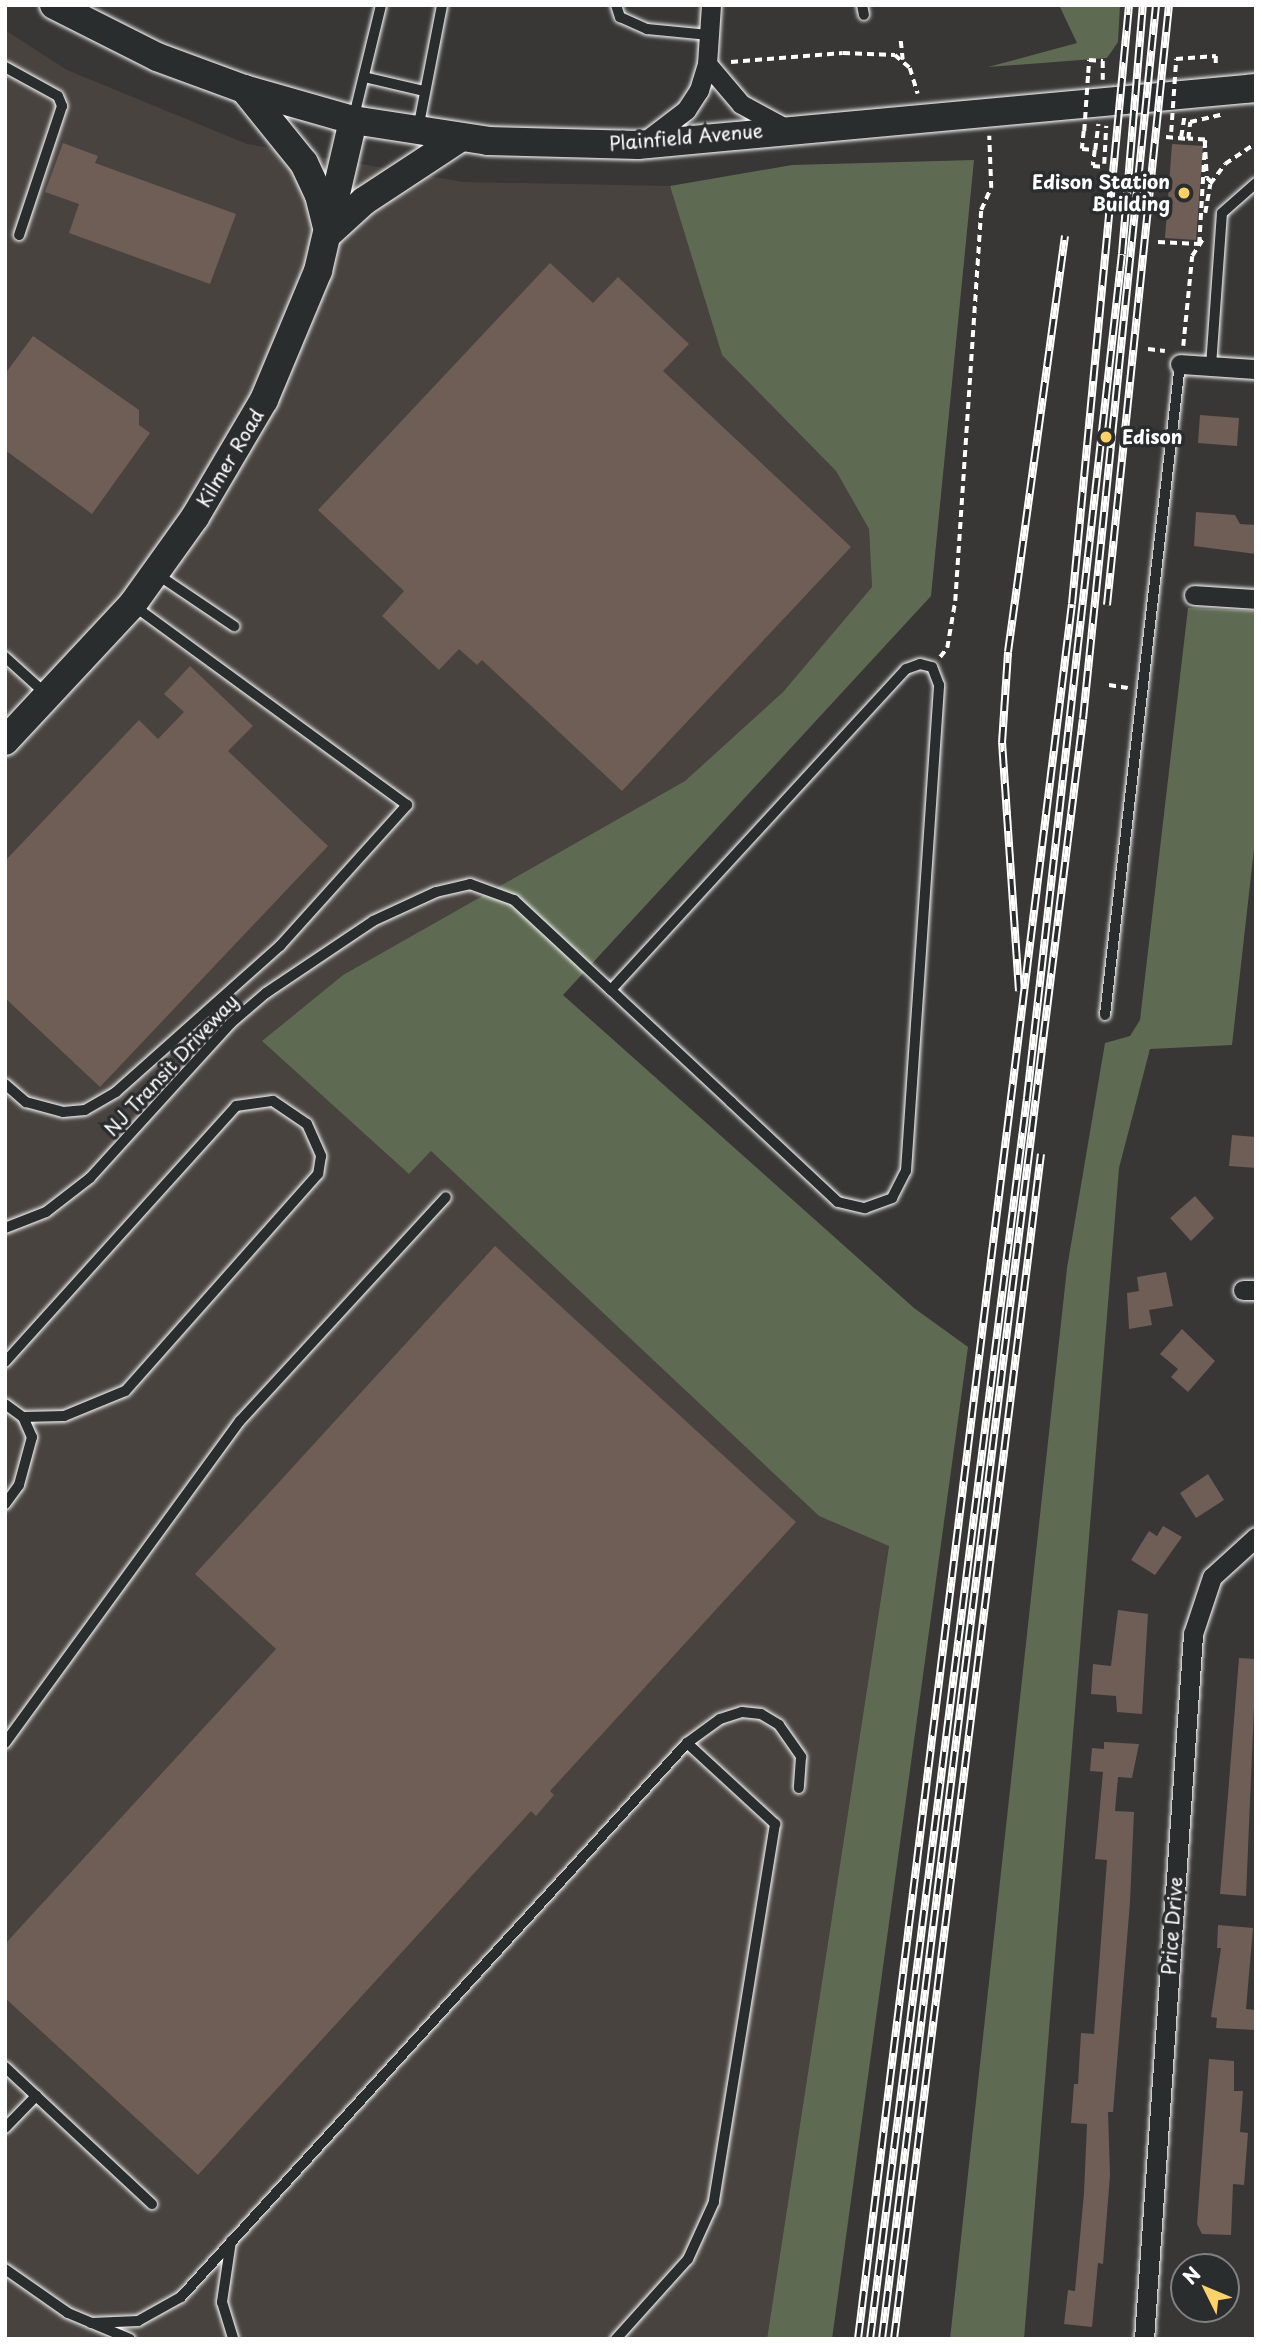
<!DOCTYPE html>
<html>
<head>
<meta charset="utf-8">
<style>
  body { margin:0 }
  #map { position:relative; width:1261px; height:2344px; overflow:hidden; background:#383736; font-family:"Playpen Sans",sans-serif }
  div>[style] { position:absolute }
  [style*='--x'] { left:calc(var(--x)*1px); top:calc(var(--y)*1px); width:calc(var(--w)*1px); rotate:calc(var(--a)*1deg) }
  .built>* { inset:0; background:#48433f }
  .green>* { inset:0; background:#5e6a51 }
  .building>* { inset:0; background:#6e5e55 }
  .path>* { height:3.5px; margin-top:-1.75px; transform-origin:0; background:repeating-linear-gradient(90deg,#fff 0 7px,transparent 0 12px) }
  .roads { filter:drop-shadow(0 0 2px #fff) drop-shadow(0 0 2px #fff) }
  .lane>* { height:10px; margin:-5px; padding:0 5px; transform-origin:5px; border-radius:5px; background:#2a2d2e }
  .street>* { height:19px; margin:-9.5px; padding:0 9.5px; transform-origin:9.5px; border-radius:9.5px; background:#2a2d2e }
  .secondary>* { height:28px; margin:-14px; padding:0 14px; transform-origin:14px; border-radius:14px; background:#2a2d2e }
  .rail>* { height:8px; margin-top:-4px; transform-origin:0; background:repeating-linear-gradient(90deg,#2a2d2e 0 16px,#fff 0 32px); box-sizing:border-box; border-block:2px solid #fff }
  .path-bridge>* { height:3.5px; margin-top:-1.75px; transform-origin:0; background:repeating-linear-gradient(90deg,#fff 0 7px,transparent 0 12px) }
  .dots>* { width:19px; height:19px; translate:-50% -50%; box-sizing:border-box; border:4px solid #2a2d2e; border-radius:50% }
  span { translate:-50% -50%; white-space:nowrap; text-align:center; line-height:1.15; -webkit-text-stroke:7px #2a2d2e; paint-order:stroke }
  .street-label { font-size:19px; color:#fff }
  .poi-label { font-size:19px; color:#fff; font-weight:700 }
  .right { translate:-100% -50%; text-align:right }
  .left { translate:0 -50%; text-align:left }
  .frame { position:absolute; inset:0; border:7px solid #fff; pointer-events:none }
  .north { position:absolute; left:1170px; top:2253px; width:70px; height:70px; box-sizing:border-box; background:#2a2d2e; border:2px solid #7f8182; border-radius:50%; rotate:313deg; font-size:19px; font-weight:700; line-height:28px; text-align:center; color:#fff }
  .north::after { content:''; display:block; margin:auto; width:24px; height:32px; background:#ffd166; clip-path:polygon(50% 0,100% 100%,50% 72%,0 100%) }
</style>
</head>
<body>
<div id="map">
  <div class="built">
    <div style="clip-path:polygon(5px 30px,67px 70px,247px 144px,463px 182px,670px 186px,722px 355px,836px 471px,869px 529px,872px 587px,783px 692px,685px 781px,343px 975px,262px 1041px,409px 1173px,431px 1151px,819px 1516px,889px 1545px,767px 2339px,5px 2339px)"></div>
  </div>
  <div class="green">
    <div style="clip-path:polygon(1059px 5px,1120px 5px,1118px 42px,1107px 58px,988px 67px,1077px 43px)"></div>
    <div style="clip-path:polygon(974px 160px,931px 596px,563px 995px,914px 1308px,968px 1347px,832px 2339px,767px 2339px,889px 1546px,819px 1516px,431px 1151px,409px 1174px,262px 1041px,343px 975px,685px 781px,783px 692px,872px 587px,869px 529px,836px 471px,722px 355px,670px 186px,792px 165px)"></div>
    <div style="clip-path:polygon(1188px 608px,1256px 611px,1256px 831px,1232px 1045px,1150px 1049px,1119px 1168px,1024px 2339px,950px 2339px,1067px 1268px,1105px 1043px,1130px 1036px,1140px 1020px)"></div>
  </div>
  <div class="building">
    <div style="clip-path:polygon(63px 143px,98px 156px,95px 163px,236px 214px,210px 284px,69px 233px,79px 204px,45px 192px)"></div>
    <div style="clip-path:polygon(1172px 144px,1203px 146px,1196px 240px,1165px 238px)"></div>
    <div style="clip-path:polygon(550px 263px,593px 303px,618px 277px,689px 344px,663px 371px,851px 547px,622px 791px,482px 660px,477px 665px,459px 649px,439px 670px,382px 616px,404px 591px,318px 510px)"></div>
    <div style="clip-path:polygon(33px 336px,139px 410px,139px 425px,150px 433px,92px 514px,5px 450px,5px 374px)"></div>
    <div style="clip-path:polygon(1200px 415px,1239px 418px,1237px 446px,1198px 443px)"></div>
    <div style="clip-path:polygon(1196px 512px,1235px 515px,1240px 524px,1256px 525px,1256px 554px,1194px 546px)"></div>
    <div style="clip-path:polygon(190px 666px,253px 726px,228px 751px,328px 846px,100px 1087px,5px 998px,5px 861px,139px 720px,158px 739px,184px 712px,164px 694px)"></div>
    <div style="clip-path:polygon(1232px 1135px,1256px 1137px,1256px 1168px,1229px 1166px)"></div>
    <div style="clip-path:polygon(1195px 1196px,1214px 1218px,1191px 1241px,1170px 1218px)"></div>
    <div style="clip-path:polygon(495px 1246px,796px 1522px,550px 1791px,554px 1795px,536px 1816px,531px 1811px,198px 2175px,5px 1998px,5px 1944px,276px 1649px,195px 1574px)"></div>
    <div style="clip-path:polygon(1166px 1272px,1173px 1306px,1149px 1310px,1152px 1325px,1129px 1329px,1127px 1293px,1139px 1291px,1137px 1277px)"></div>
    <div style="clip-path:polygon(1182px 1329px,1215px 1361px,1188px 1392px,1171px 1377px,1178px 1369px,1160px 1354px)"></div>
    <div style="clip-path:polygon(1208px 1474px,1224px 1500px,1196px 1518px,1180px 1493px)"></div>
    <div style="clip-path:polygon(1163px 1526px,1182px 1537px,1155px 1575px,1131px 1560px,1149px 1531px,1157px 1536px)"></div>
    <div style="clip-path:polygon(1118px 1610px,1148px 1614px,1142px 1714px,1117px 1712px,1116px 1696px,1091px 1694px,1093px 1664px,1111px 1666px)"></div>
    <div style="clip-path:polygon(1239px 1658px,1256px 1659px,1246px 1896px,1220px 1894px)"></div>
    <div style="clip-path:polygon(1104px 1742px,1139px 1744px,1132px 1778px,1118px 1777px,1115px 1811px,1134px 1812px,1130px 1902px,1113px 2112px,1108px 2112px,1110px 2175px,1103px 2264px,1098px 2263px,1092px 2327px,1064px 2324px,1068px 2290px,1075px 2291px,1084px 2193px,1087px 2124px,1071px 2123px,1074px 2084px,1078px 2084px,1081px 2033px,1094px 2034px,1107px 1860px,1095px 1859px,1103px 1772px,1090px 1771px,1092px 1748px,1104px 1749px)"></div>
    <div style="clip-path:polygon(1218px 1925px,1253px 1928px,1246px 2009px,1256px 2010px,1256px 2030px,1216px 2028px,1217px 2018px,1211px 2017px,1221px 1948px,1217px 1948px)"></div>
    <div style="clip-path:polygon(1209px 2059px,1234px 2061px,1234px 2091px,1243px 2091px,1240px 2132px,1248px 2133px,1244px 2185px,1233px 2184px,1231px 2235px,1202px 2234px,1197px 2224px)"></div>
  </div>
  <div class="path">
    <div style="--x:901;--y:41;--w:19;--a:84"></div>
    <div style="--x:1176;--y:59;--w:40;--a:-4.3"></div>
    <div style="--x:1216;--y:56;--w:11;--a:90"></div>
    <div style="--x:731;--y:62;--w:112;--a:-4.6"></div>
    <div style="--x:843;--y:53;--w:52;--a:2.2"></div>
    <div style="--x:895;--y:55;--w:20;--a:41"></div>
    <div style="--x:910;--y:68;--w:27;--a:73"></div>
    <div style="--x:1088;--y:73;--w:13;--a:-86"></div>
    <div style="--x:1089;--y:60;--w:14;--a:4"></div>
    <div style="--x:1103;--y:61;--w:19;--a:90"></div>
    <div style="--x:1084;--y:131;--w:18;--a:96"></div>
    <div style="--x:1082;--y:149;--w:13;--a:4"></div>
    <div style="--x:1095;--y:150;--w:16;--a:97"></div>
    <div style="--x:1093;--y:166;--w:11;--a:5"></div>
    <div style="--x:1166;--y:137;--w:22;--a:5"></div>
    <div style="--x:1188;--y:139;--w:17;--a:-83"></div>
    <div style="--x:1190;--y:122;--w:32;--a:-13"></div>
    <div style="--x:1181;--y:137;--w:20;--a:-81"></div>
    <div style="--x:1205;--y:140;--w:38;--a:87"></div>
    <div style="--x:1207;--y:178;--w:6;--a:39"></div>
    <div style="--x:1095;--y:150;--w:26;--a:-83"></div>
    <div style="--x:1104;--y:164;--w:38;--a:-87"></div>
    <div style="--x:1205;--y:213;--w:29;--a:-80"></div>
    <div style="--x:1210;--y:184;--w:25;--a:-53"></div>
    <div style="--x:1225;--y:164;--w:37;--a:-34"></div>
    <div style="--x:1158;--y:242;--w:41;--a:2.8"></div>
    <div style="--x:1199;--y:244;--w:104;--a:-86.7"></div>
    <div style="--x:1205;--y:140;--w:17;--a:-177"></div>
    <div style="--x:1183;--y:346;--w:90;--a:-84.3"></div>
    <div style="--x:1192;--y:256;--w:20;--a:-57"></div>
    <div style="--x:1148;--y:349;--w:17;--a:7"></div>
    <div style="--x:940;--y:657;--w:11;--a:-52"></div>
    <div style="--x:947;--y:648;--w:48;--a:-80.3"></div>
    <div style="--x:955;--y:601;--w:392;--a:-86.2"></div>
    <div style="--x:981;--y:210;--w:24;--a:-66"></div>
    <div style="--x:991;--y:188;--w:52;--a:-92.2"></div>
    <div style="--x:1109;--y:685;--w:19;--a:9"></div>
  </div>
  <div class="roads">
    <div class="lane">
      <div style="--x:616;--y:5;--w:13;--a:72"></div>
      <div style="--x:620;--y:17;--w:30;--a:24"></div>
      <div style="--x:647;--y:29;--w:62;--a:5.5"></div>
      <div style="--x:862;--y:5;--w:10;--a:79"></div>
      <div style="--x:5;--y:67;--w:60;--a:28.7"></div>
      <div style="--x:58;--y:96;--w:11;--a:68"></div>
      <div style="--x:62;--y:106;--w:136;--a:108.4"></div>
      <div style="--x:364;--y:77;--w:62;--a:13.1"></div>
      <div style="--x:354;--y:116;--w:114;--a:-76.3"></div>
      <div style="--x:418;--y:129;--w:126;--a:-79"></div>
      <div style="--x:1211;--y:366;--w:153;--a:-85.9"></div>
      <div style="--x:1222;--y:213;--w:45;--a:-41.4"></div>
      <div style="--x:158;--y:575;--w:92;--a:33.9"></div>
      <div style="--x:5;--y:657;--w:57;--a:42.1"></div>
      <div style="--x:1105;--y:1015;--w:655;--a:-83.43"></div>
      <div style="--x:5;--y:1084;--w:28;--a:41"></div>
      <div style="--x:26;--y:1102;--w:38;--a:15"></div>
      <div style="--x:63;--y:1112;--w:22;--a:-5"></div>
      <div style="--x:85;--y:1110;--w:36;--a:-30"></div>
      <div style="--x:116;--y:1092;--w:220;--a:-41.7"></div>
      <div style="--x:280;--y:946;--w:190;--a:-48"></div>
      <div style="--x:407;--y:805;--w:336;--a:-143.9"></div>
      <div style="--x:5;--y:1228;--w:44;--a:-21.3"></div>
      <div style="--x:46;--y:1212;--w:56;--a:-37.7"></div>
      <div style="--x:90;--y:1178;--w:210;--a:-47.7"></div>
      <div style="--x:231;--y:1023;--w:46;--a:-40.6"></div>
      <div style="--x:266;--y:993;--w:129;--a:-33.9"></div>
      <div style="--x:373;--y:921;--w:69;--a:-24.7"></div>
      <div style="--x:436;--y:892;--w:35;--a:-13"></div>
      <div style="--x:470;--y:884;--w:47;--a:20"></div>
      <div style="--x:514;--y:900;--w:132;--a:42.9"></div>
      <div style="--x:611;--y:990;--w:164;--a:43"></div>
      <div style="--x:731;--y:1102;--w:146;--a:43.1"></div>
      <div style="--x:838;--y:1202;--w:28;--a:13"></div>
      <div style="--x:865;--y:1208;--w:29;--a:-20"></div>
      <div style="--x:892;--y:1198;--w:30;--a:-63"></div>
      <div style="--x:906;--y:1171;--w:487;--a:-86.1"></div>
      <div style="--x:939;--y:685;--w:19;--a:-111"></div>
      <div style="--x:932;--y:667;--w:12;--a:-166"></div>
      <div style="--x:920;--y:664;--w:15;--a:160"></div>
      <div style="--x:906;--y:669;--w:436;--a:132.6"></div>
      <div style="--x:5;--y:1362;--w:345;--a:-47.9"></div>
      <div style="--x:236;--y:1106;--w:37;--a:-8"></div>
      <div style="--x:273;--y:1101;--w:41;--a:34.1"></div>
      <div style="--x:307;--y:1124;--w:35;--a:66"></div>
      <div style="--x:321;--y:1156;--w:18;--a:99"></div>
      <div style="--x:318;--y:1174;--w:290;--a:131.6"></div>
      <div style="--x:125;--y:1391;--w:66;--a:157.7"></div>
      <div style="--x:64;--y:1416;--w:41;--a:178.6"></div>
      <div style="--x:5;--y:1404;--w:22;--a:36"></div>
      <div style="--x:23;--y:1417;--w:22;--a:66"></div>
      <div style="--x:32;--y:1437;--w:50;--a:105.2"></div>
      <div style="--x:19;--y:1485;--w:24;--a:126"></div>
      <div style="--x:5;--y:1743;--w:399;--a:-53.9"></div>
      <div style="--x:240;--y:1421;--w:304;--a:-47.4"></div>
      <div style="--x:687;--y:1743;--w:41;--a:-36"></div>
      <div style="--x:720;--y:1719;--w:23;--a:-18"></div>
      <div style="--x:742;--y:1712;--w:19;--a:6"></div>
      <div style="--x:761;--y:1714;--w:21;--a:31"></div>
      <div style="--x:779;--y:1725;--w:39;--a:55"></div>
      <div style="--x:801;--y:1757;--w:31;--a:94"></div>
      <div style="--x:5;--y:2067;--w:201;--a:43"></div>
      <div style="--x:5;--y:2128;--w:45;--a:-45.9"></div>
      <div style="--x:231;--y:2241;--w:62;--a:98.4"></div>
      <div style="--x:222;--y:2302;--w:39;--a:73"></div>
      <div style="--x:5;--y:2269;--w:77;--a:34.9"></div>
      <div style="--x:68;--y:2313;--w:67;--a:22.8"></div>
      <div style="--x:91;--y:2323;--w:47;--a:-2.4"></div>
      <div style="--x:138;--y:2321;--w:49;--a:-29.2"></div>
      <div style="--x:181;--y:2297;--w:750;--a:-47.59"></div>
      <div style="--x:687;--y:1743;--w:120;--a:42.6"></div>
      <div style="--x:775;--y:1824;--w:383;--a:99.2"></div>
      <div style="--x:714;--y:2202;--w:63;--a:114.5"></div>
      <div style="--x:688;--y:2259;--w:108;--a:132"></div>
    </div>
    <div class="street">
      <div style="--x:707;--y:64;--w:52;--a:49.6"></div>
      <div style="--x:741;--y:104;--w:50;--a:28.6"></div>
      <div style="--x:644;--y:142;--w:53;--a:-37.3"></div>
      <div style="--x:686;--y:110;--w:24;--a:-57"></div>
      <div style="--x:699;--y:90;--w:27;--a:-73"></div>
      <div style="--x:707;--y:64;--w:59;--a:-86.1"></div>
      <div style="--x:1180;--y:364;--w:76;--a:3.8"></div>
      <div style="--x:1194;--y:595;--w:62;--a:3.7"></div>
      <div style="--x:1243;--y:1290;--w:13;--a:0"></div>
      <div style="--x:1144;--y:2339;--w:707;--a:-86.02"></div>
      <div style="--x:1193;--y:1634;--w:60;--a:-71.6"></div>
      <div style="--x:1212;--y:1577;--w:59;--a:-42.3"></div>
    </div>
    <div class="secondary">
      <div style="--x:54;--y:5;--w:115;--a:26.8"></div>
      <div style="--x:157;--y:57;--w:93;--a:20.2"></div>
      <div style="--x:244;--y:89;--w:113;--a:15.9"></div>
      <div style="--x:353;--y:120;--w:137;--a:8.8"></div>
      <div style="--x:488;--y:141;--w:150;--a:1.5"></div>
      <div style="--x:638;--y:145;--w:621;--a:-5.27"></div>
      <div style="--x:244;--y:89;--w:95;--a:51"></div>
      <div style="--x:304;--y:163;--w:35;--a:65"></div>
      <div style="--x:319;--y:195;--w:34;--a:76"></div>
      <div style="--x:328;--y:234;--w:49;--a:-42.5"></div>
      <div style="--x:364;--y:201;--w:115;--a:-33.3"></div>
      <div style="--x:5;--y:741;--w:186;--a:-47"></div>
      <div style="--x:132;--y:605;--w:108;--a:-54.4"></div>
      <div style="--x:195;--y:517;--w:136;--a:-59.5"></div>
      <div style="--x:264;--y:400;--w:140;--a:-67.3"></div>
      <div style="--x:318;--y:271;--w:155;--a:-76.9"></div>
    </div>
  </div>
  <div class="rail">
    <div style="--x:1107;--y:605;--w:603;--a:-84.1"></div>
    <div style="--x:1019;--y:991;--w:249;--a:-93.9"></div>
    <div style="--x:1002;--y:743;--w:91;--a:-86.2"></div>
    <div style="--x:1008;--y:652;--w:420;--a:-82.2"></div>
    <div style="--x:858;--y:2339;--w:1748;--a:-82.97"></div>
    <div style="--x:1072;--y:604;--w:602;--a:-84.56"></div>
    <div style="--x:870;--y:2339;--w:1251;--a:-82.79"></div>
    <div style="--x:1027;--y:1098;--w:849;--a:-83.58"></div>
    <div style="--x:1122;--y:254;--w:250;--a:-85.2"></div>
    <div style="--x:882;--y:2339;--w:1632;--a:-82.93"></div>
    <div style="--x:1083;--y:719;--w:718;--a:-84.16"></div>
    <div style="--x:894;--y:2339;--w:1194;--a:-82.93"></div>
  </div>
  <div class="path-bridge">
    <div style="--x:1084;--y:131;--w:58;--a:-86.1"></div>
    <div style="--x:1171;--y:132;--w:73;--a:-86.1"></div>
  </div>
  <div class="dots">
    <div style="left:1184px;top:193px;background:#ffd166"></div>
    <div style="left:1106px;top:437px;background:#ffd166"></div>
  </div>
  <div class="street-label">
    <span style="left:686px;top:137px;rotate:-5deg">Plainfield Avenue</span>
    <span style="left:230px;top:458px;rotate:-59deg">Kilmer Road</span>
    <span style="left:171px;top:1065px;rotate:-47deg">NJ Transit Driveway</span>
    <span style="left:1172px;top:1926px;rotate:-86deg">Price Drive</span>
  </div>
  <div class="poi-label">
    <span class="right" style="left:1170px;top:193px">Edison Station<br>Building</span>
    <span class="left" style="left:1122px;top:437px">Edison</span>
  </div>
  <div class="frame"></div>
  <div class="north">N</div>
</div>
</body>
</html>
